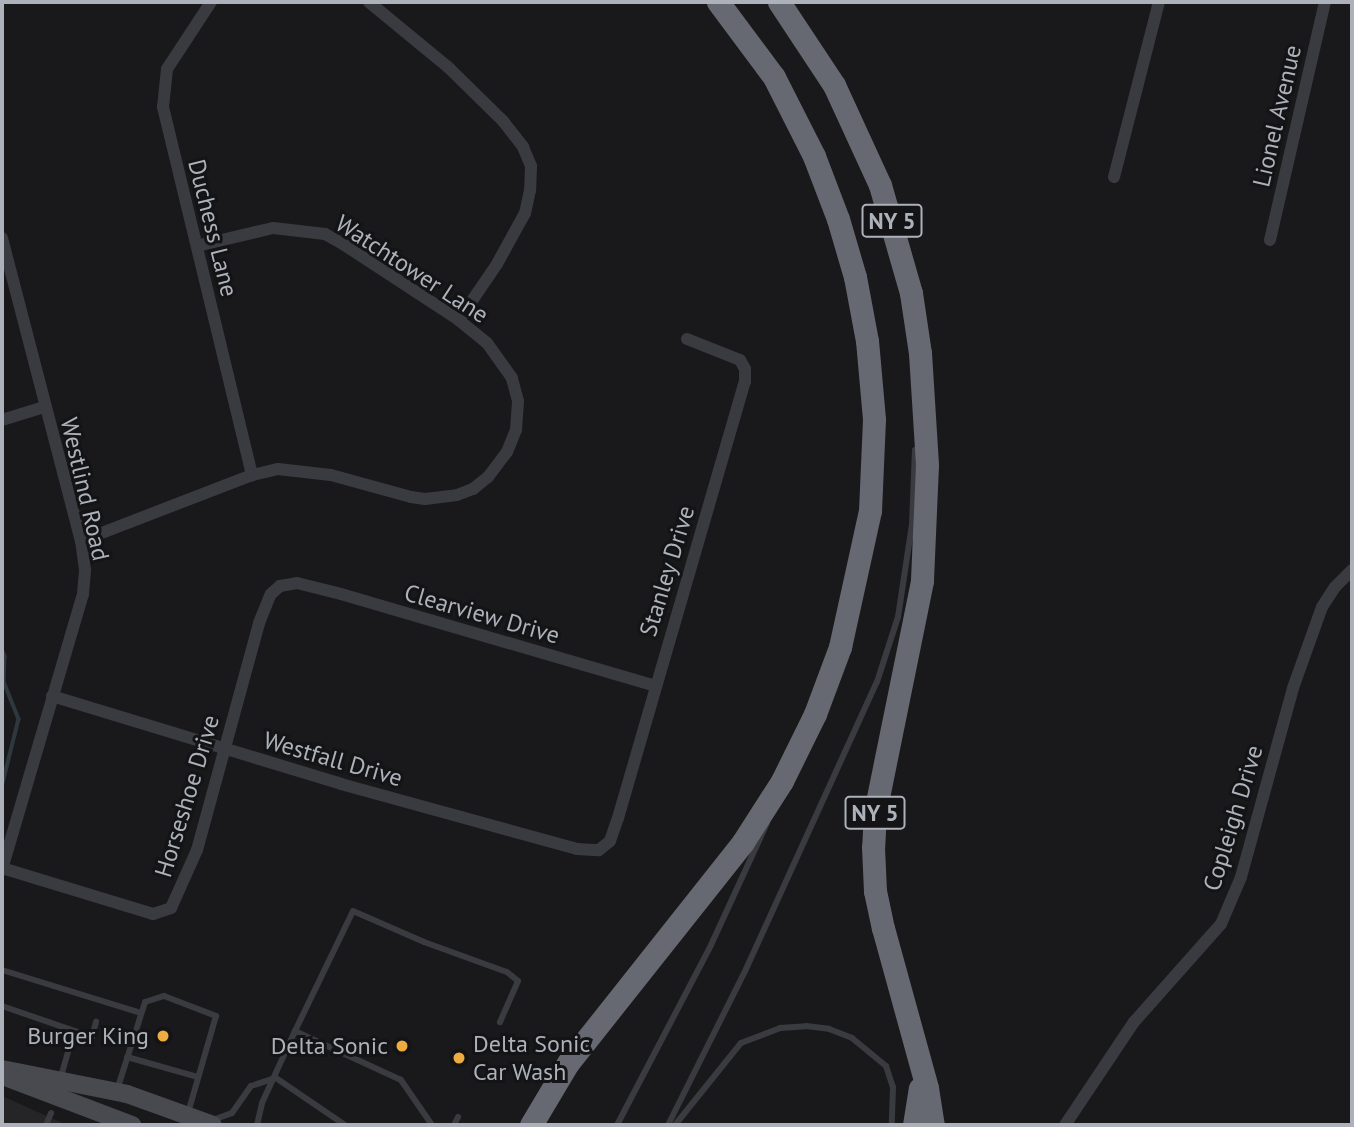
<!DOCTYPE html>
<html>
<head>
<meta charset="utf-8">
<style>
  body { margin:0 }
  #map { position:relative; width:1354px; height:1127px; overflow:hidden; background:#19191b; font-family:"PT Sans",sans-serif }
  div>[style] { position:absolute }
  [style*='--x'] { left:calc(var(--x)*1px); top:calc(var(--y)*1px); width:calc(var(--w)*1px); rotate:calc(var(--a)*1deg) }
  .built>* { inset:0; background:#252528 }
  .stream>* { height:3.5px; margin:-1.75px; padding:0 1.75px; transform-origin:1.75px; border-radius:1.75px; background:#2f383f }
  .service>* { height:6px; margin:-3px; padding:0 3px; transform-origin:3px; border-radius:3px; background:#3a3b40 }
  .minor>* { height:12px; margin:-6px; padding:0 6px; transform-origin:6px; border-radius:6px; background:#3a3b40 }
  .secondary>* { height:18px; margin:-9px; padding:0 9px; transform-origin:9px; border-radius:9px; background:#484a50 }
  .motorway>* { height:23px; margin:-11.5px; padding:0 11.5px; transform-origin:11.5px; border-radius:11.5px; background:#666971 }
  .dots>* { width:19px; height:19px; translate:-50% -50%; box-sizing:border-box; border:4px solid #141416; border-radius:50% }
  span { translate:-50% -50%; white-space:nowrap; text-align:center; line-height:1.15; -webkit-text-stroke:6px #141416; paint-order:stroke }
  .shield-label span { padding:2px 5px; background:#141416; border:2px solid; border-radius:5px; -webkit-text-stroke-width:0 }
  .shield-label { font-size:23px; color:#acb1ba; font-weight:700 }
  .street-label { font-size:24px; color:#acb1ba }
  .poi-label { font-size:24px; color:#acb1ba }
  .right { translate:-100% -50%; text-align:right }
  .left { translate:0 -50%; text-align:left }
  .frame { position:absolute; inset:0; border:4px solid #acb1ba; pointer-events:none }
</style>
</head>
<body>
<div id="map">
  <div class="built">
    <div style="clip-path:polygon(2px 1096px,67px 1125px,2px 1125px)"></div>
  </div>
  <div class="stream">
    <div style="--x:2;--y:649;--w:8;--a:67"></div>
    <div style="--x:5;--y:656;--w:26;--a:92"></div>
    <div style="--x:4;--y:682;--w:40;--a:68"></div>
    <div style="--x:19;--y:719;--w:70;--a:104"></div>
  </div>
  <div class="service">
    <div style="--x:2;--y:970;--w:145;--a:17.2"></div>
    <div style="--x:2;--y:1006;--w:95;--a:19"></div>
    <div style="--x:92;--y:1037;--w:16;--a:-75"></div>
    <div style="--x:127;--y:1057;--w:74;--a:15.7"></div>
    <div style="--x:60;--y:1080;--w:51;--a:-74.1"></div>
    <div style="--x:117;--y:1090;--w:92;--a:-72.3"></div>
    <div style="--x:145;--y:1002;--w:20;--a:-18"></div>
    <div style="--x:164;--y:996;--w:56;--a:21"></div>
    <div style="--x:216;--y:1016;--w:101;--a:106.1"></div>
    <div style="--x:210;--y:1121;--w:23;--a:-20"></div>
    <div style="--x:232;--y:1113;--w:33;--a:-55"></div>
    <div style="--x:251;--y:1086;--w:26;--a:-18"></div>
    <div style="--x:276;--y:1078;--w:83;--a:34.3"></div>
    <div style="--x:46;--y:1125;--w:13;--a:-67"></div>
    <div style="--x:257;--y:1125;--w:23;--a:-77"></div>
    <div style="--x:262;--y:1103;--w:79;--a:-65.4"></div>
    <div style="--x:432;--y:1125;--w:55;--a:-124.6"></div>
    <div style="--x:401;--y:1080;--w:117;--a:-155.2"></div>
    <div style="--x:295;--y:1031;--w:133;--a:-64.2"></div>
    <div style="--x:353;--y:911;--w:77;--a:23.6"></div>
    <div style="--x:424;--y:942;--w:88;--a:19.9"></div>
    <div style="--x:507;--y:972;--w:14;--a:39"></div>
    <div style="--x:518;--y:981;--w:45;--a:113.7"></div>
    <div style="--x:454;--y:1125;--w:9;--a:-63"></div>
    <div style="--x:617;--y:1125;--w:203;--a:-62.4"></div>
    <div style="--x:711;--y:945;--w:134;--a:-65.3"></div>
    <div style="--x:668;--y:1125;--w:174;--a:-63.4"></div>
    <div style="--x:746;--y:969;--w:315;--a:-65.5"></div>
    <div style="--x:877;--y:682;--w:68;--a:-72.1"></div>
    <div style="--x:898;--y:617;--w:94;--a:-81.4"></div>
    <div style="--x:912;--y:524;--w:74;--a:-87.7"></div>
    <div style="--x:675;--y:1125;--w:105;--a:-51.2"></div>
    <div style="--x:741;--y:1043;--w:42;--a:-21"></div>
    <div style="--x:780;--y:1028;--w:26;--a:-4"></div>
    <div style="--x:806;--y:1026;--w:23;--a:7"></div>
    <div style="--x:829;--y:1029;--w:25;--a:21"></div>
    <div style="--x:852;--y:1038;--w:44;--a:39.5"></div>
    <div style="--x:886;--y:1066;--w:22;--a:72"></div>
    <div style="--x:893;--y:1087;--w:38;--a:92"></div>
  </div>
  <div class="minor">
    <div style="--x:211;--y:2;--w:80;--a:123.3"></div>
    <div style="--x:167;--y:69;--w:38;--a:96"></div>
    <div style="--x:163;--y:107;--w:379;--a:76.4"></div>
    <div style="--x:369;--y:2;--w:104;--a:39.5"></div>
    <div style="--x:449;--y:68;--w:76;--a:44.5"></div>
    <div style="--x:503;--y:121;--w:33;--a:52"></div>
    <div style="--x:523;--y:147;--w:21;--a:67"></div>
    <div style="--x:531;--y:166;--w:24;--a:92"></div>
    <div style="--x:530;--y:190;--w:24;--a:102"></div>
    <div style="--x:525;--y:213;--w:58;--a:118.8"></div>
    <div style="--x:497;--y:264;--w:68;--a:124.2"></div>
    <div style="--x:1114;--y:177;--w:181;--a:-75.6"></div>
    <div style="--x:2;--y:238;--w:313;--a:75.4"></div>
    <div style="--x:81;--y:541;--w:30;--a:82"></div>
    <div style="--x:85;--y:571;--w:23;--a:95"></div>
    <div style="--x:83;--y:594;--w:288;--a:106.4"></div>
    <div style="--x:1270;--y:240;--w:244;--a:-77"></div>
    <div style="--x:2;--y:420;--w:44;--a:-17.2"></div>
    <div style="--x:81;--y:541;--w:183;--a:-21.1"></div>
    <div style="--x:252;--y:475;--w:27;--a:-13"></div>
    <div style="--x:278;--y:469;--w:53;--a:6.5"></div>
    <div style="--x:331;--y:475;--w:83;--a:15.4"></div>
    <div style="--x:411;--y:497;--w:14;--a:8"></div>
    <div style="--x:425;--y:499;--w:32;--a:-7"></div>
    <div style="--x:457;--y:495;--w:17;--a:-21"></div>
    <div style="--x:473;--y:489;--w:19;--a:-39"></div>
    <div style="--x:488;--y:477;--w:31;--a:-53"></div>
    <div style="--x:507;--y:452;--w:24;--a:-68"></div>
    <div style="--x:516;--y:430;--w:29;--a:-86"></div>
    <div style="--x:518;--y:401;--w:24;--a:-105"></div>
    <div style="--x:512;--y:378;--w:43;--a:-125.5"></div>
    <div style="--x:487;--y:343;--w:36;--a:-141"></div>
    <div style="--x:459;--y:320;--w:139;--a:-146.8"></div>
    <div style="--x:343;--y:244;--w:21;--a:-151"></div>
    <div style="--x:325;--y:234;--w:52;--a:-173.4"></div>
    <div style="--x:273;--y:228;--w:78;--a:166.7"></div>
    <div style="--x:52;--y:696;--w:302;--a:16.9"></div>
    <div style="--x:341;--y:784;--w:245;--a:15.4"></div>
    <div style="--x:577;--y:849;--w:22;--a:3"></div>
    <div style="--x:599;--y:850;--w:14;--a:-39"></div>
    <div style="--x:610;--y:841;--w:24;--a:-71"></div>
    <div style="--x:618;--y:818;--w:454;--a:-73.8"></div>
    <div style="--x:745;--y:382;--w:13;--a:-90"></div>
    <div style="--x:745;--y:369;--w:10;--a:-119"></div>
    <div style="--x:740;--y:360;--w:57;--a:-158.4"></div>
    <div style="--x:2;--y:868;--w:158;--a:16.9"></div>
    <div style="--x:153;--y:914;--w:19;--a:-18"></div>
    <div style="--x:171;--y:908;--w:64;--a:-65.9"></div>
    <div style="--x:197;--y:850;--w:235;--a:-74.7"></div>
    <div style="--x:259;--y:623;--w:31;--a:-68"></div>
    <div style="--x:271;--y:594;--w:12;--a:-42"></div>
    <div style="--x:280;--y:586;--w:17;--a:-10"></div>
    <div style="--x:297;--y:583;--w:45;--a:14"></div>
    <div style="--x:341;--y:594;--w:327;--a:16.3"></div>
    <div style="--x:1065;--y:1125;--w:124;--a:-56.2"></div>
    <div style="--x:1134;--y:1022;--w:131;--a:-48.4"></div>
    <div style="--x:1221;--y:924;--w:51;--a:-66.9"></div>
    <div style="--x:1241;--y:877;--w:196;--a:-74.6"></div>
    <div style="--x:1293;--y:688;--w:86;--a:-70.3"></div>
    <div style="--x:1322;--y:607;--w:24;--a:-57"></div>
    <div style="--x:1335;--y:587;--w:24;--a:-45"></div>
  </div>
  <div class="secondary">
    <div style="--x:2;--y:1069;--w:127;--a:11.3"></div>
    <div style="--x:127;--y:1094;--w:91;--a:19.8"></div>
    <div style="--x:8;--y:1078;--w:133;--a:20.8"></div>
  </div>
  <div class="motorway">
    <div style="--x:779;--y:2;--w:100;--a:56.5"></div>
    <div style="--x:834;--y:85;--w:110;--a:65.3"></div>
    <div style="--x:880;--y:185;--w:112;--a:74"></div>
    <div style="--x:911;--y:293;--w:61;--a:81.5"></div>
    <div style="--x:920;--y:353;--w:112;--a:86.4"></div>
    <div style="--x:927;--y:465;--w:116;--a:92.5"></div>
    <div style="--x:922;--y:581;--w:236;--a:101.5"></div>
    <div style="--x:875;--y:812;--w:35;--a:93"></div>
    <div style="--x:873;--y:847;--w:44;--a:87.4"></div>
    <div style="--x:875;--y:891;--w:38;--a:78"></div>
    <div style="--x:883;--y:928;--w:166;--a:74.6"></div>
    <div style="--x:927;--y:1088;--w:37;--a:81"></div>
    <div style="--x:531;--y:1125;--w:72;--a:-59.2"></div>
    <div style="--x:568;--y:1063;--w:282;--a:-51.6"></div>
    <div style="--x:743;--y:842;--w:72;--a:-57.4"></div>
    <div style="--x:782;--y:781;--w:75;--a:-63.8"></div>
    <div style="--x:815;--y:714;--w:72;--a:-69.5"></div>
    <div style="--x:840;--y:647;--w:139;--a:-77.6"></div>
    <div style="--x:870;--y:511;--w:92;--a:-87.5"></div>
    <div style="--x:874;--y:419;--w:78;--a:-95.1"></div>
    <div style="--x:867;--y:341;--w:65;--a:-100.6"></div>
    <div style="--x:855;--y:277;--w:60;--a:-106.3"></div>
    <div style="--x:838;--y:219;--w:67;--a:-110.9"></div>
    <div style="--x:814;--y:156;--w:89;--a:-116.9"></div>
    <div style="--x:774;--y:77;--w:94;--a:-126.7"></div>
    <div style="--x:914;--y:1125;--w:37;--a:-81"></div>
  </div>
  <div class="dots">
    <div style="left:163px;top:1036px;background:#ecac3f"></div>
    <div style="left:402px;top:1046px;background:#ecac3f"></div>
    <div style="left:459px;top:1058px;background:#ecac3f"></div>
  </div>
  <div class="shield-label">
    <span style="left:892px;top:221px">NY 5</span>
    <span style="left:875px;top:813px">NY 5</span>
  </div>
  <div class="street-label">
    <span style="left:1277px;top:116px;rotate:-77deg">Lionel Avenue</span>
    <span style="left:213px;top:228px;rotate:76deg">Duchess Lane</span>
    <span style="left:412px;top:269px;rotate:33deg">Watchtower Lane</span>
    <span style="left:85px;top:489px;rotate:77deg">Westlind Road</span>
    <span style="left:667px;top:571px;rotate:-73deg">Stanley Drive</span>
    <span style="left:482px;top:614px;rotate:16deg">Clearview Drive</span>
    <span style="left:333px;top:759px;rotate:16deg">Westfall Drive</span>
    <span style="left:187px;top:796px;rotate:-73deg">Horseshoe Drive</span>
    <span style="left:1233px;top:818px;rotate:-73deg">Copleigh Drive</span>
  </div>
  <div class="poi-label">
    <span class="right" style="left:149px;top:1036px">Burger King</span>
    <span class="left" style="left:473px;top:1058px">Delta Sonic<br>Car Wash</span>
    <span class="right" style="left:388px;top:1046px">Delta Sonic</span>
  </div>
  <div class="frame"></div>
</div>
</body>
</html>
